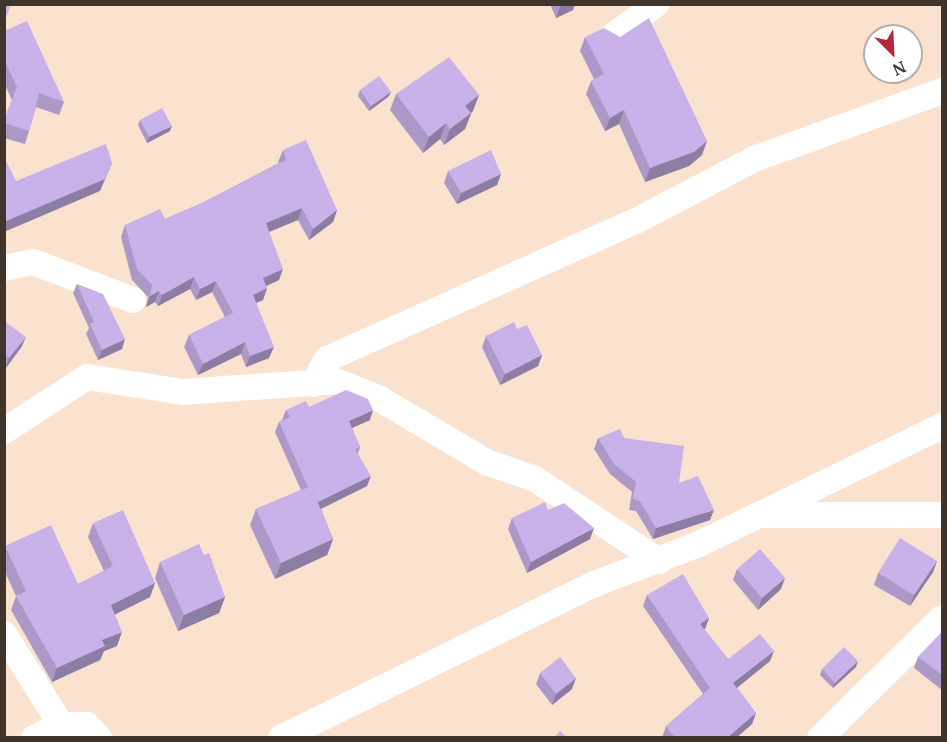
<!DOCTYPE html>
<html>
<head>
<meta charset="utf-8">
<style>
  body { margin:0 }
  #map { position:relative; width:947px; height:742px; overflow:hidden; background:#fae2ce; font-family:"Noto Serif",serif }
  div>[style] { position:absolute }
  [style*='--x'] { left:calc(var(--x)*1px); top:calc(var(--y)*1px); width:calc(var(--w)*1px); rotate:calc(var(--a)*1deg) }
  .minor>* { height:26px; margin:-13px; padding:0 13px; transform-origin:13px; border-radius:13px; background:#fff }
  .wall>* { inset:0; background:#ac99c8 }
  .shaded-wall>* { inset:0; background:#8c7da3 }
  .building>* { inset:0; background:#c8b2e9 }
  span { translate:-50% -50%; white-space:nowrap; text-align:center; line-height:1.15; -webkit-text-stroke:4.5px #fff; paint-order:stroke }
  .frame { position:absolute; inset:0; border:6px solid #3f352d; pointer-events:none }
  .north { position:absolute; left:863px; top:24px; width:60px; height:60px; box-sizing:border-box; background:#fff; border:2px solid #b2aeab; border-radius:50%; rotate:156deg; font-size:16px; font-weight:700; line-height:24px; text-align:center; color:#3f352d }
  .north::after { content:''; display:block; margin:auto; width:21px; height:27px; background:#b9273d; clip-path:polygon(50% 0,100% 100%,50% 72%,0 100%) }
</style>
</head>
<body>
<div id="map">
  <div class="minor">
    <div style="--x:613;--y:36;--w:54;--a:-36.7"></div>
    <div style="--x:4;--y:268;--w:30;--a:-12"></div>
    <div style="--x:33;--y:262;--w:107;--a:20.8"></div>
    <div style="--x:313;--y:384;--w:29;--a:-61"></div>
    <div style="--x:327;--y:359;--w:338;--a:-24.1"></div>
    <div style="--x:636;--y:221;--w:133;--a:-27.7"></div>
    <div style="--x:754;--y:159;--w:200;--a:-19.9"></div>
    <div style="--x:4;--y:431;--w:99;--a:-33"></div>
    <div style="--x:87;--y:377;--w:97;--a:8.9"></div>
    <div style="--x:183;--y:392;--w:153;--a:-4.1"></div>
    <div style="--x:336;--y:381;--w:48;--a:22.2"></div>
    <div style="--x:380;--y:399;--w:123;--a:30.7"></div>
    <div style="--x:486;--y:462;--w:52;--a:19.1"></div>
    <div style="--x:535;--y:479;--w:149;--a:33.5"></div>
    <div style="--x:766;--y:515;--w:176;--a:0"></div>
    <div style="--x:4;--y:634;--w:107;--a:57.9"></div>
    <div style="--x:61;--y:725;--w:26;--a:0"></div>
    <div style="--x:87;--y:725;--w:18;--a:47"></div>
    <div style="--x:34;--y:738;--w:30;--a:-26"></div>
    <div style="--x:281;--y:738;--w:347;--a:-26.2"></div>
    <div style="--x:592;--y:585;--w:115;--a:-21"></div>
    <div style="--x:699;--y:544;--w:270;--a:-25.9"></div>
    <div style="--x:820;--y:738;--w:171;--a:-44.5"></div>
  </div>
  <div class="wall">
    <div style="clip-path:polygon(550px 4px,575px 4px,573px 10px,556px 18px)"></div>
    <div style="clip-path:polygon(4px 31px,64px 102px,59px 115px,36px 107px,29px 131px,25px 144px,4px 138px,4px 120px,12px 100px,4px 83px)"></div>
    <div style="clip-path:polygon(585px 37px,702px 155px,689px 166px,645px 182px,619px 124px,605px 131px,586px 94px,591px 81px,594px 79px,580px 51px)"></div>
    <div style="clip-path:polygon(360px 90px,391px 92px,388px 97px,369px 111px,358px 96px)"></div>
    <div style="clip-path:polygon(396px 94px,479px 95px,465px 129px,444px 145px,440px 139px,423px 153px,390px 110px)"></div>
    <div style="clip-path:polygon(140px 120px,170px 131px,147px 143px,138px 125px)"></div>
    <div style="clip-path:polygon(283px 150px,337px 210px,333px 222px,309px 240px,298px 220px,269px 231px,279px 280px,266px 286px,267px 288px,263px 300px,256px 303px,269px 358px,246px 367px,241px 354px,198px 375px,184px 347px,189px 335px,225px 317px,212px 292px,196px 300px,190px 289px,158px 306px,155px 302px,146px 307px,148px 297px,132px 280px,121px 237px,125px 225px,165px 219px,202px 203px,279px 163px,278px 162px)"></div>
    <div style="clip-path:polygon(448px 171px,501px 174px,497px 185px,457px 204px,444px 183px)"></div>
    <div style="clip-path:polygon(77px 284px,122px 349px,98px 360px,86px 334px,89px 328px,73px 293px)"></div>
    <div style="clip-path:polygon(4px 321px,22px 346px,6px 368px,4px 367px)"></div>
    <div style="clip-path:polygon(517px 329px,542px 355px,538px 366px,500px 385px,482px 347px,486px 336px)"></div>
    <div style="clip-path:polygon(309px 407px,370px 420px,352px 428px,360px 447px,358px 454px,367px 486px,321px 509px,333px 539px,327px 555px,275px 579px,250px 525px,256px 509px,301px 490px,275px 432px,279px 422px,282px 420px,286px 410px)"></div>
    <div style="clip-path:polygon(598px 438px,624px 438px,679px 483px,710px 520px,653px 539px,636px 511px,629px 510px,632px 492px,610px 474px,594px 449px)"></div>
    <div style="clip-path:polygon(512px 518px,590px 539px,527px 573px,508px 529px)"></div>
    <div style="clip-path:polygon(93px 523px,155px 583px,150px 597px,115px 614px,117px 646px,104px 651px,100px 660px,52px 682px,11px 610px,16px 596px,4px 570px,5px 546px,78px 584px,104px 571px,88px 537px)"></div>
    <div style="clip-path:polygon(204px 555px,225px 597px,219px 613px,178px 631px,155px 578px,160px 562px)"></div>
    <div style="clip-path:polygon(937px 561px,933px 572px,910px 606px,874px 585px,878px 573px)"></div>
    <div style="clip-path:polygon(737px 569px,781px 589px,758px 610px,733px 580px)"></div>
    <div style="clip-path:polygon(647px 595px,709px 618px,704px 629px,728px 659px,770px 661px,737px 688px,756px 713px,752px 724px,736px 738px,662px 738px,666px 726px,703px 694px,643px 606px)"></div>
    <div style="clip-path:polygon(942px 632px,942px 690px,914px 668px,918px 657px)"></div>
    <div style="clip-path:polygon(856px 667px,833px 688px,820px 675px,822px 669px)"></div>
    <div style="clip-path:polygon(540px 673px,572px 689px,552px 705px,536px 684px)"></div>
  </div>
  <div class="shaded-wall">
    <div style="clip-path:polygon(565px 4px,575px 4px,573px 10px,556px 18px,560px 7px)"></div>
    <div style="clip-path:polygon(391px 92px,388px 97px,369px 111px,371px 106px)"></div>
    <div style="clip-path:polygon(479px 95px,473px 111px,463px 118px,471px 113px,465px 129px,444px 145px,450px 129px,465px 106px)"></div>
    <div style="clip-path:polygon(624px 110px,619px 124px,605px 131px,610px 118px)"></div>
    <div style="clip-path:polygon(446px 123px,440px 139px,423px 153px,429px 137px)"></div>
    <div style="clip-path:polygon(172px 126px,170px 131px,147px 143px,149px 137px)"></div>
    <div style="clip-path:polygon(707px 141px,702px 155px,689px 166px,645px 182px,650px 168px)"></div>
    <div style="clip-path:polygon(112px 163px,100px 191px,4px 232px,4px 222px)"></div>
    <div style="clip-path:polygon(501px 174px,497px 185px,457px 204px,461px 193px)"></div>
    <div style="clip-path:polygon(302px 208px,298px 220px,262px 235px,266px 223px)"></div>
    <div style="clip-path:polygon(337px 210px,333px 222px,309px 240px,313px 229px)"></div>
    <div style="clip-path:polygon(283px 269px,279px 280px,258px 290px,263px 278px)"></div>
    <div style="clip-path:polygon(194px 277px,190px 289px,158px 306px,162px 295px)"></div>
    <div style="clip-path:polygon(216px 281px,212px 292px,196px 300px,200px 289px)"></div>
    <div style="clip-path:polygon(267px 288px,263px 300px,249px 306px,253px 295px)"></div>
    <div style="clip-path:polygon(159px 291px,155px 302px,146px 307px,150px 296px)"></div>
    <div style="clip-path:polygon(26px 337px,22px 346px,6px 368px,9px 358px)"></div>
    <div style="clip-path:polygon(125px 339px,122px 349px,98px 360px,102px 350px)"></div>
    <div style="clip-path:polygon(245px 342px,241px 354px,198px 375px,203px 364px)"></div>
    <div style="clip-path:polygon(274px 347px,269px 358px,246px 367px,250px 356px)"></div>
    <div style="clip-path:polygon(542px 355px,538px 366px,500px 385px,505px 374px)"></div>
    <div style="clip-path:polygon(373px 410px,370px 420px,345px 431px,349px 421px)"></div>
    <div style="clip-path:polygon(371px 476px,367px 486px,312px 513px,316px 503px)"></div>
    <div style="clip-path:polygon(714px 510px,710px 520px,653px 539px,656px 528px)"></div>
    <div style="clip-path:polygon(594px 528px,590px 539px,527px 573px,531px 562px)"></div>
    <div style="clip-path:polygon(333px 539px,327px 555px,275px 579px,281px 563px)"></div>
    <div style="clip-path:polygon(937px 561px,933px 572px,910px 606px,914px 595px)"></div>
    <div style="clip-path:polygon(785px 578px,781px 589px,758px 610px,762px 598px)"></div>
    <div style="clip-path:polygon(155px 583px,150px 597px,106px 619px,111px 605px)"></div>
    <div style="clip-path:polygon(225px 597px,219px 613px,178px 631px,184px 615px)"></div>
    <div style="clip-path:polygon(709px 618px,705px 629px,696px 634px,700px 624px)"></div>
    <div style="clip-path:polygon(122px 632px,117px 646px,104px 651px,100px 660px,52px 682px,57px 668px,102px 640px)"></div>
    <div style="clip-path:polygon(774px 651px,770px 661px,729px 694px,733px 683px)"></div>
    <div style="clip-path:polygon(858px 661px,856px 667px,833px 688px,835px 683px)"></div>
    <div style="clip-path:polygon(576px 678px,572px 689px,552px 705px,556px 694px)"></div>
    <div style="clip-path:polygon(756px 713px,752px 724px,736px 738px,727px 738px)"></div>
  </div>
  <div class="building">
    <div style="clip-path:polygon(4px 4px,11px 4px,4px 23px)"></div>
    <div style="clip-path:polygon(649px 18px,707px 141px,694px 152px,650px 168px,624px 110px,610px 118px,591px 81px,604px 74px,585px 37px,604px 28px,620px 37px)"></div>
    <div style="clip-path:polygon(27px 21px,64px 102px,39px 93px,29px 131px,4px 123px,4px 120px,17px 87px,4px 60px,4px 31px)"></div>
    <div style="clip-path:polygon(449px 57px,479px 95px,465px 106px,471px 113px,450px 129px,446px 123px,429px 137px,396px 94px)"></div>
    <div style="clip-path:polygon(379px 76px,391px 92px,371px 106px,360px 90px)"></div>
    <div style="clip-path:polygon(162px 108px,172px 126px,149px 137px,140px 120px)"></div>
    <div style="clip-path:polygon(306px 140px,337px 210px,313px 229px,302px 208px,266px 223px,283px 269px,263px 278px,267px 288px,253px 295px,274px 347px,250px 356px,245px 342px,203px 364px,189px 335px,233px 313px,216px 281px,200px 289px,194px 277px,162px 295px,159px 291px,150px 296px,152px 285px,137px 269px,125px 225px,160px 209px,165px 219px,202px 203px,286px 160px,283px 150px)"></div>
    <div style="clip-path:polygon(106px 144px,112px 163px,105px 179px,4px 222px,4px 157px,16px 181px)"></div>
    <div style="clip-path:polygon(491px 150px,501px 174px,461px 193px,448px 171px)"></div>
    <div style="clip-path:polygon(77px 284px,103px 294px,125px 339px,102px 350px,90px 324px,94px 322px)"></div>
    <div style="clip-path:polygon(4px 321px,26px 337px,9px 358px,4px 355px)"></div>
    <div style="clip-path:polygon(514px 322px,517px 329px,527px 325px,542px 355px,505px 374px,486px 336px)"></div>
    <div style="clip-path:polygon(346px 390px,368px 399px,373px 410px,349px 421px,360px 447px,355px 449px,371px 476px,318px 502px,311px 486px,308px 487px,279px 422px,290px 417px,286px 410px,306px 401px,309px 407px)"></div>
    <div style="clip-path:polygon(620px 429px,624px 438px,684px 446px,679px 483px,698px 476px,714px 510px,656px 528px,640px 501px,633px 499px,636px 482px,614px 464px,598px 438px)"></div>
    <div style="clip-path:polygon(311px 486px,333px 539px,281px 563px,256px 509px)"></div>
    <div style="clip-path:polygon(545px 502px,548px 510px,564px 503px,594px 528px,531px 562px,512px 518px)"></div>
    <div style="clip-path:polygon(123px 510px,155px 583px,111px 605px,122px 632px,102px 640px,105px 646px,57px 668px,16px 596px,26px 591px,5px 546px,51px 525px,78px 584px,113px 566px,93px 523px)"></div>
    <div style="clip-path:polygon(900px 538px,937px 561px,914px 595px,878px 573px)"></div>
    <div style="clip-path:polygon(199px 544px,204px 555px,209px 553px,225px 597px,184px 615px,160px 562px)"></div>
    <div style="clip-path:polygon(760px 549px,785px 578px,762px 598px,737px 569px)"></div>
    <div style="clip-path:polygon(683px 574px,709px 618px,700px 624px,728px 659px,760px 634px,774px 651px,733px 683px,756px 713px,727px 738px,675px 738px,666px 726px,710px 688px,647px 595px)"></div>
    <div style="clip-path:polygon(942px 632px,942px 675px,918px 657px)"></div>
    <div style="clip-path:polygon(844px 647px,858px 661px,835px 683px,822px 669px)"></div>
    <div style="clip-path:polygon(560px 657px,576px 678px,556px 694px,540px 673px)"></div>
    <div style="clip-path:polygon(560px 731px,567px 738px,554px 738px)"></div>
  </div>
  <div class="frame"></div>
  <div class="north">N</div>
</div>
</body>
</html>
